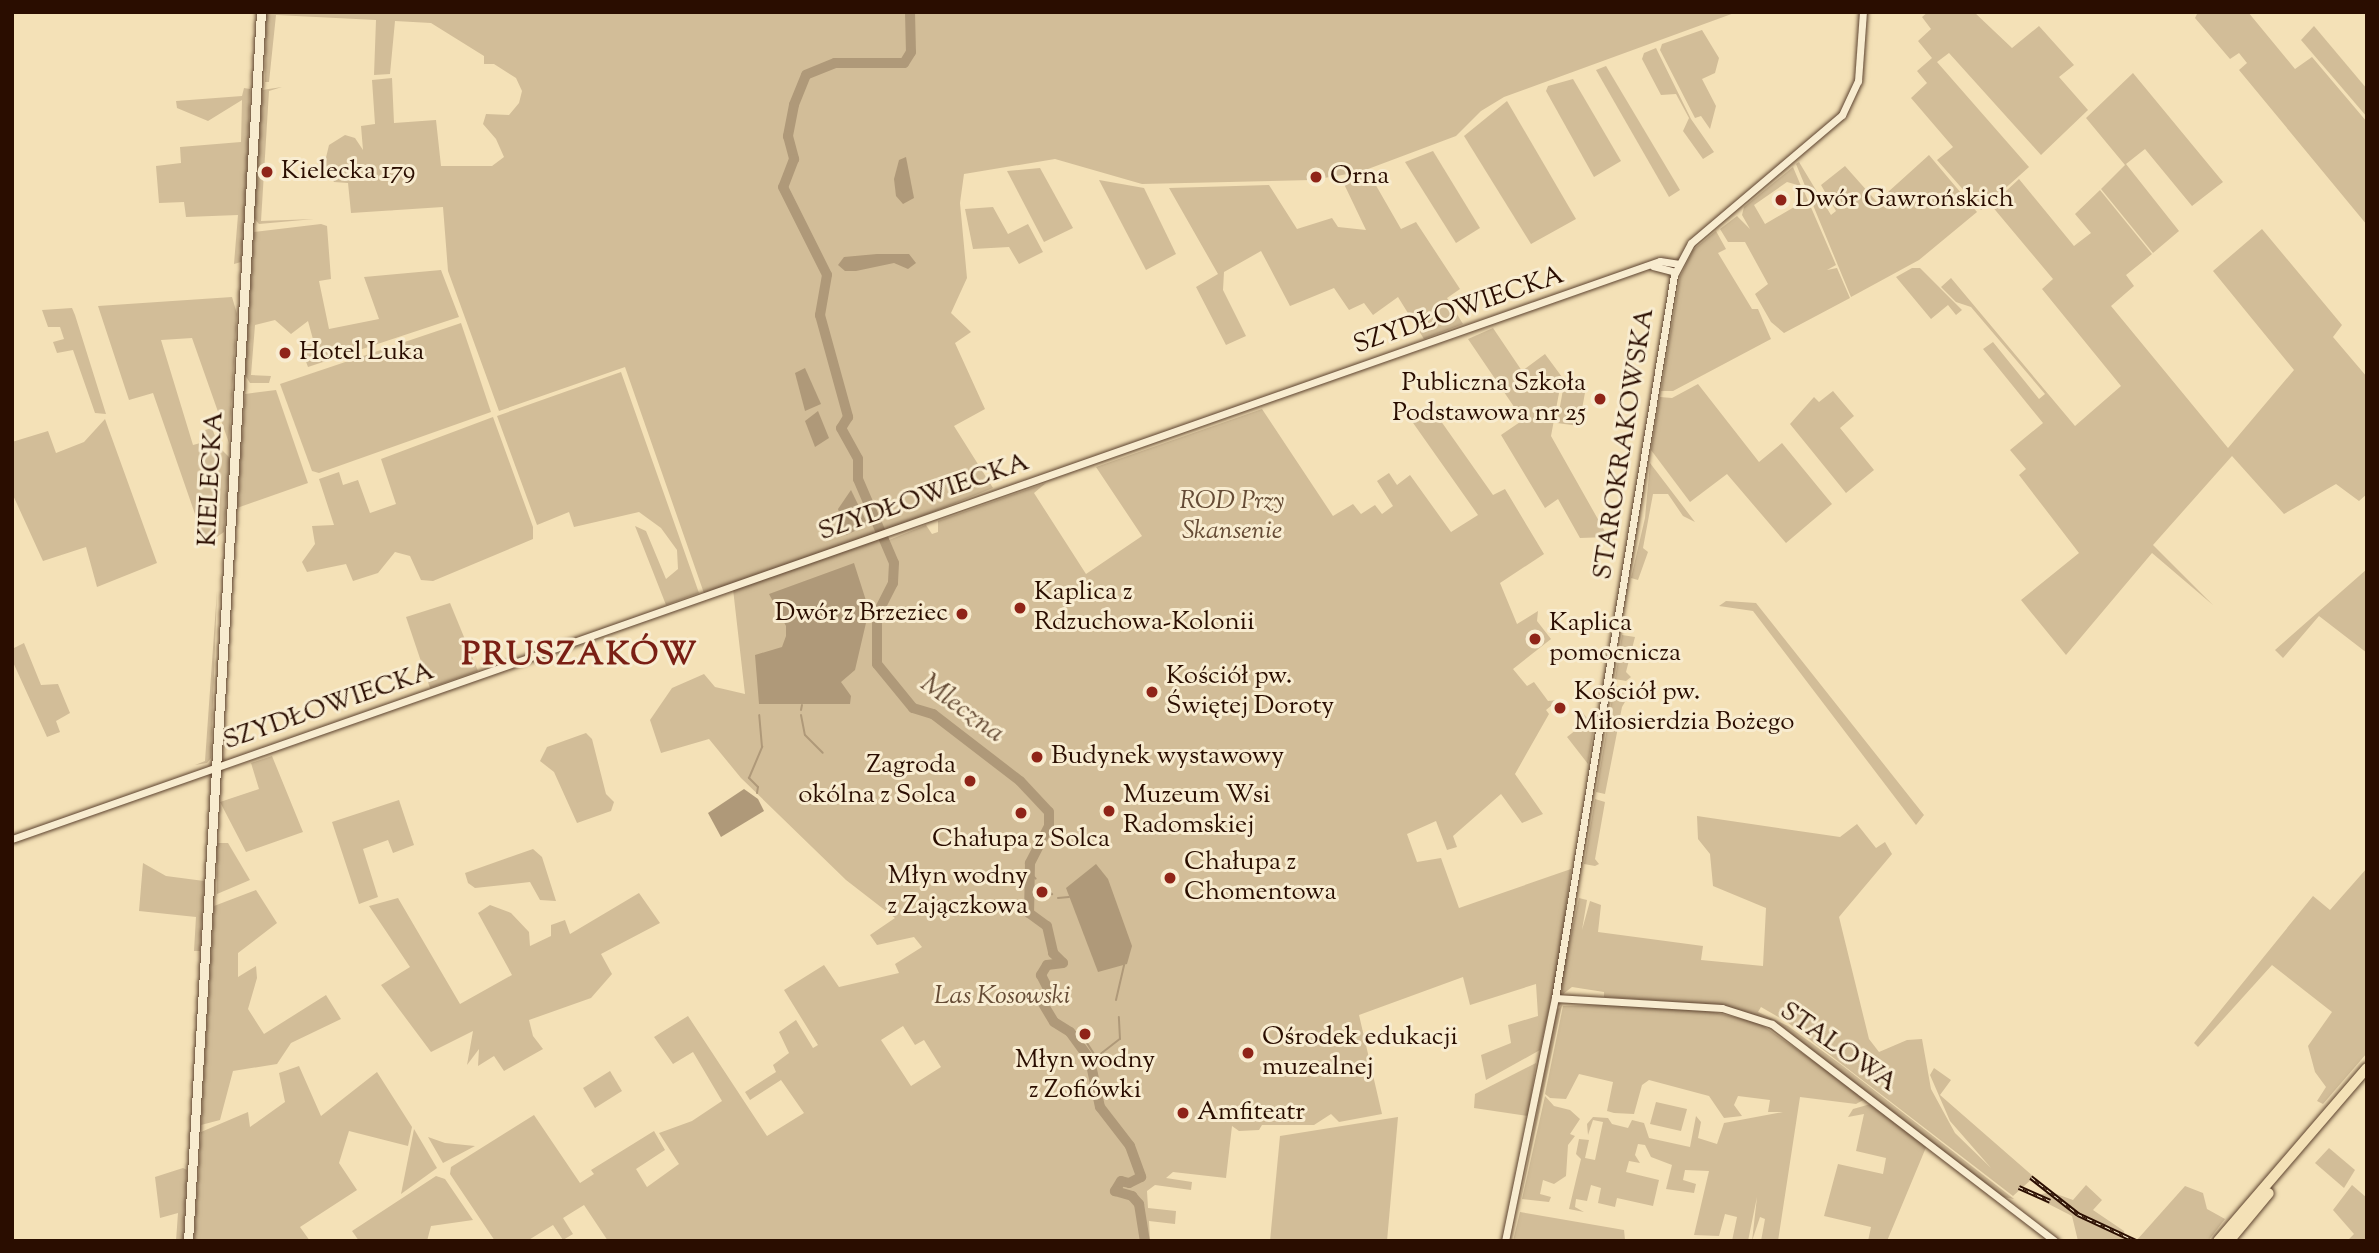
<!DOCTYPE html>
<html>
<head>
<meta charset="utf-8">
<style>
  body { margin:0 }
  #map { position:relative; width:2379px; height:1253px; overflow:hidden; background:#f4e1b7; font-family:"Sorts Mill Goudy",serif }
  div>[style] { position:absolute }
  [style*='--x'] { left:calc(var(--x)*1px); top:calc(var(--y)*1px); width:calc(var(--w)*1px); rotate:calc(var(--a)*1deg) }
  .green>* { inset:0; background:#d2bd98 }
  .water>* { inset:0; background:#af9979 }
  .stream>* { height:2px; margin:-1px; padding:0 1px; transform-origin:1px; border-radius:1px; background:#af9979 }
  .river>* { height:10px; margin:-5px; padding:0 5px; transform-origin:5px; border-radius:5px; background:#af9979 }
  .roads { filter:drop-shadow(0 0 2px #5c422e) drop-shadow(0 0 2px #5c422e) }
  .tertiary>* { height:7px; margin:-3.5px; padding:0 3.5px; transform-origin:3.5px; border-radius:3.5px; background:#f8ecd0 }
  .secondary>* { height:9px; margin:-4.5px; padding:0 4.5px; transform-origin:4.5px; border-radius:4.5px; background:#f8ecd0 }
  .primary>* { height:10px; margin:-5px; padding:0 5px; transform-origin:5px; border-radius:5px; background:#f4e1b7 }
  .rail>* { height:4.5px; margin-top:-2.25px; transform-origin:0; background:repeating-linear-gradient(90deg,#f8ecd0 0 5px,#2a0d00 0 10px); box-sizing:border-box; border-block:2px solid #2a0d00 }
  .dots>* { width:19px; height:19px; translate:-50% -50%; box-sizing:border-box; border:4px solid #f8ecd0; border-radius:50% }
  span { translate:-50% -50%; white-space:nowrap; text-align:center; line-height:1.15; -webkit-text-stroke:6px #f8ecd0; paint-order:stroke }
  .poi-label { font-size:26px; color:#2a0d00 }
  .left { translate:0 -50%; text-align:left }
  .right { translate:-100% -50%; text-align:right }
  .street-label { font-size:26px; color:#2a0d00 }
  .park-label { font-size:26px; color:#654b35; font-style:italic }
  .water-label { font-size:28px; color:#664c36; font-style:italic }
  .district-label { font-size:33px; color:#7a1f14; font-weight:700; letter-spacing:2px }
  .frame { position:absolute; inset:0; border:14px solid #2a0d00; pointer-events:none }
</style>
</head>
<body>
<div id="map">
  <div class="green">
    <div style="clip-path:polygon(evenodd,266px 12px,1737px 12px,1504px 97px,1481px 111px,1456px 136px,1360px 172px,1312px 180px,1142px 184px,1055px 159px,964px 174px,960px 203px,967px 278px,951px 313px,971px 332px,955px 343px,985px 409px,954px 426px,993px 488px,886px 531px,889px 540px,926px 525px,932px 534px,938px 532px,938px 521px,1046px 483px,1034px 493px,1086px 574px,1142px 536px,1096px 467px,1262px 409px,1333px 516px,1353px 504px,1361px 514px,1375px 505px,1382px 514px,1393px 506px,1377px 481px,1389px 473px,1397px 485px,1410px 475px,1451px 532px,1478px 515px,1411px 420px,1431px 407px,1493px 495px,1505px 489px,1544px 554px,1500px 583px,1517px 624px,1538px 611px,1537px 621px,1551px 639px,1513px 669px,1527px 686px,1534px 682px,1548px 701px,1558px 700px,1546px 710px,1549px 714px,1515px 774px,1543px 814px,1522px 823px,1501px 794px,1453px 836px,1457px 847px,1447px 850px,1436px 821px,1407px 834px,1417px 862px,1441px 858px,1459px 908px,1571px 869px,1558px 969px,1540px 1050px,1486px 1080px,1481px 1055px,1511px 1043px,1508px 1025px,1538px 1016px,1536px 984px,1470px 1005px,1463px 977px,1359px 1015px,1382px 1114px,1339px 1122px,1331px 1114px,1314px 1125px,1262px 1125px,1259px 1130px,1239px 1131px,1232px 1126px,1226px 1178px,1173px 1172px,1166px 1178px,1192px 1182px,1191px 1190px,1155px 1185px,1147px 1191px,1148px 1208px,1176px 1211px,1175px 1224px,1149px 1221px,1150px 1241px,608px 1241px,584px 1205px,563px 1218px,573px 1234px,563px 1240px,553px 1225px,527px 1241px,495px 1241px,450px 1174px,451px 1167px,534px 1115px,580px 1183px,594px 1174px,591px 1170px,654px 1131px,665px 1150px,636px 1169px,647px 1187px,679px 1164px,659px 1133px,692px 1121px,722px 1101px,693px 1052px,673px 1064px,654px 1037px,688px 1016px,767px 1136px,804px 1113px,781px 1080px,750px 1100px,745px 1092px,776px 1072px,773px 1065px,789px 1053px,779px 1032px,796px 1020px,813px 1048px,818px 1045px,784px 990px,824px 965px,839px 987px,899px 973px,895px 964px,922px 947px,914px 937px,877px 945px,870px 935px,895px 918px,846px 880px,741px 778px,709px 739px,661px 753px,650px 720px,672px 688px,704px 674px,715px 687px,745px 694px,733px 589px,706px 599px,625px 367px,499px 411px,448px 271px,443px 207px,351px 213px,348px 183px,334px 182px,324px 166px,329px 145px,345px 135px,355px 138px,363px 150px,361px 126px,375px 124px,372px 80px,392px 78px,394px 123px,436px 120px,441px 166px,492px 166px,504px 157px,496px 139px,483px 124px,486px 114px,509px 115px,519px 103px,522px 91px,516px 78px,494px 64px,484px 64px,484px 56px,431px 23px,395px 21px,390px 74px,374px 75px,376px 20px,276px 15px,269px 82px,265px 82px,266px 12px,903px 1026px,915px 1045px,924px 1040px,941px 1067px,911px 1086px,881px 1040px,903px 1026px)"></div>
    <div style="clip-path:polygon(1928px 12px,1974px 12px,2012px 48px,2039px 26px,2074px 65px,2059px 77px,2088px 110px,2041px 155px,1949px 53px,1937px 62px,2029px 167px,1981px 210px,1937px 160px,1953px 147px,1911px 98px,1927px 83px,1917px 71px,1932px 58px,1918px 41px,1931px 29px,1922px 17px)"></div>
    <div style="clip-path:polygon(2198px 12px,2248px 12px,2295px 69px,2312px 57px,2367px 122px,2367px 225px,2239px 70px,2247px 63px,2239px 53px,2230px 59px,2195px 18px)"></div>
    <div style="clip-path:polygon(2314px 26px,2367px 89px,2367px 117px,2301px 40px)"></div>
    <div style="clip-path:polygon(1702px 30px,1719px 58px,1715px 73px,1702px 79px,1716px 106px,1710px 129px,1701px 116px,1695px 118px,1660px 50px,1662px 44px)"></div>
    <div style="clip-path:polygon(1656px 48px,1691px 119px,1714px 152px,1703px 159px,1683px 131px,1689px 118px,1676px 94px,1661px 95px,1642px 59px,1644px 53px)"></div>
    <div style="clip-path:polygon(1606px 66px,1680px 190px,1669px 197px,1596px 70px)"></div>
    <div style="clip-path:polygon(2133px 73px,2223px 182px,2192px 206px,2145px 149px,2126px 164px,2179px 231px,2153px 253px,2101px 189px,2125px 165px,2086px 118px)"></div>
    <div style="clip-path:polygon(1573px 79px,1621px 161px,1594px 177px,1546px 91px,1548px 86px)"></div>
    <div style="clip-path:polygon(282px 87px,269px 91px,261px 221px,314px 219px,259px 224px,254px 218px,262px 90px)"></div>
    <div style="clip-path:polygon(244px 88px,250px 89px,248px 151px,241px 262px,234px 264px,238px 215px,186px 217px,184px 202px,159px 203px,156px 166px,181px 163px,180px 147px,241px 142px,242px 100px,208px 121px,177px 108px,176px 101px,242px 96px)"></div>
    <div style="clip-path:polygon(1507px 101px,1576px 219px,1531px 244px,1464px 136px)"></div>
    <div style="clip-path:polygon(1433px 151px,1480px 228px,1456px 243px,1405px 162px)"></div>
    <div style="clip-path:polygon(1929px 155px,1977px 212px,1919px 260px,1851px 297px,1796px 164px,1799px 162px,1831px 215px,1836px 211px,1821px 185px,1845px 166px,1877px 202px)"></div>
    <div style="clip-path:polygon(1793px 167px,1801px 186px,1787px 182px,1754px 205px,1765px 224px,1801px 203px,1798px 192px,1803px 189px,1836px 265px,1827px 270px,1837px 268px,1850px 298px,1784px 333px,1771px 322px,1755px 294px,1768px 284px,1745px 242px,1728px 242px,1720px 229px,1737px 216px,1750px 229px,1742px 215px,1744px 207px)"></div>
    <div style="clip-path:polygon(1040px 168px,1073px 228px,1044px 242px,1007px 171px)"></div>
    <div style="clip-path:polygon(1370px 175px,1401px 229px,1416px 222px,1460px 289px,1447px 298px,1463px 324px,1424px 339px,1398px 297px,1373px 315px,1364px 303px,1349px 310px,1334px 288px,1290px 306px,1261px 251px,1224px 272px,1223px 290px,1246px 336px,1226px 345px,1196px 287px,1218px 274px,1169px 188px,1269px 185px,1297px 229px,1332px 218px,1338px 227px,1366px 230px,1344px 184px)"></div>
    <div style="clip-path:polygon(2019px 179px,2074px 246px,2091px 233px,2075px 214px,2100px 190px,2152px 254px,2126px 275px,2134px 286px,2111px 306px,2228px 448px,2294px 370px,2213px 271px,2262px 229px,2342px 325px,2333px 337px,2367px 377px,2367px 494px,2359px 501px,2336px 484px,2284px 514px,2232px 456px,2153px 545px,2213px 605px,2152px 553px,2066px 655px,2021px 600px,2079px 553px,2019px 475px,2026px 469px,2010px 450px,2043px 423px,1983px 349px,1993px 342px,2039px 399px,2045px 394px,1971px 307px,1956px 302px,1941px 287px,1951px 278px,2075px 426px,2121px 386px,2042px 289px,2053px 279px,1991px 205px)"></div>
    <div style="clip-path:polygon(1099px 180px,1144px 188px,1176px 254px,1146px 270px)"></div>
    <div style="clip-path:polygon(993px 207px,1008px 234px,1028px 224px,1043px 252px,1019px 264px,1009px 247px,973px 249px,965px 209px)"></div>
    <div style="clip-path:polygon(321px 224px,327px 226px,331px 279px,319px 281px,329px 329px,379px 319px,364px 277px,441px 270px,459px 317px,308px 367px,301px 348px,314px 343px,308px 321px,291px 334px,275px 320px,255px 325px,251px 375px,271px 376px,269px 383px,250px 383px,245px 375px,254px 232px)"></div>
    <div style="clip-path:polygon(1716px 231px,1726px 249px,1718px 253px,1752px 309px,1758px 309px,1771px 339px,1673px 391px,1661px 391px,1680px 277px,1693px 250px)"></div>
    <div style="clip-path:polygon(1912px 268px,1920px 268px,1962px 310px,1956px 315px,1948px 305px,1931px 319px,1896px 277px)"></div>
    <div style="clip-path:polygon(232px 297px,237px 314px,229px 443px,192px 338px,161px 340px,193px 445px,208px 441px,205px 430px,212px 428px,219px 447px,230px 458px,224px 532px,211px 541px,204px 540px,153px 393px,129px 400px,98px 306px)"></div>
    <div style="clip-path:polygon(72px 308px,75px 315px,106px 414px,95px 413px,73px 350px,57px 353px,53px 342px,64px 339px,60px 327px,48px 327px,42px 310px)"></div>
    <div style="clip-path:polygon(461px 323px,491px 412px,319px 473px,312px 471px,280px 384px)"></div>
    <div style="clip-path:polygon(1493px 328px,1522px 371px,1545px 354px,1562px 377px,1551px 436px,1608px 537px,1580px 538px,1558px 499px,1545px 508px,1501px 435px,1523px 420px,1468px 339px)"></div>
    <div style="clip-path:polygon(621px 372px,699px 593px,666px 605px,635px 526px,646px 531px,666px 579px,678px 569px,677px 550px,661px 528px,639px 512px,574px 527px,569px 512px,537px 525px,497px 416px)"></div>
    <div style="clip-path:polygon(1564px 384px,1586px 387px,1579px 426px,1557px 423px)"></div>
    <div style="clip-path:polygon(1698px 384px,1759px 462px,1782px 443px,1832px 504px,1786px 543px,1727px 474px,1690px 502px,1651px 450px,1660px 397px,1672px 398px)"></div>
    <div style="clip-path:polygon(276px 390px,308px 483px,237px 508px,245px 394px)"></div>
    <div style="clip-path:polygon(1833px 391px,1854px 416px,1840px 428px,1874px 470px,1846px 493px,1790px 424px,1814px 397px,1819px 402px)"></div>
    <div style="clip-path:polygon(493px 417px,533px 527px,533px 539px,433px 581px,421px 580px,410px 556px,395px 552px,378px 573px,353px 581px,346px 564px,307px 572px,302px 562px,315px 544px,312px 526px,334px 525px,319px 479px,339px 472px,343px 485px,358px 480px,370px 513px,396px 504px,381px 459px)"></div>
    <div style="clip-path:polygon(105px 419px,157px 563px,97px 587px,86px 547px,43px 561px,12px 493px,12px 442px,48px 431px,56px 453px,84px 442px)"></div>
    <div style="clip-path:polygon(1650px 463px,1695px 522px,1683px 516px,1668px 494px,1653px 494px,1643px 548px,1648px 552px,1638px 580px,1631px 578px,1645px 518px)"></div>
    <div style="clip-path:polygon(2367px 569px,2367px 653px,2319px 616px,2283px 658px,2275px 650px)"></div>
    <div style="clip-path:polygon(217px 591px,211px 758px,207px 763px,195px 765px,205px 761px)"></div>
    <div style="clip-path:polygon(1726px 601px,1756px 603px,1924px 815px,1916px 825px,1753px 611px,1719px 606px)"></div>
    <div style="clip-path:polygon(450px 603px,478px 671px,430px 688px,406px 617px)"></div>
    <div style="clip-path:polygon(1622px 635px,1635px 637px,1626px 672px,1631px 677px,1626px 681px,1615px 679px)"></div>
    <div style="clip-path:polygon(24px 643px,41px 685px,58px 684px,70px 713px,56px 721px,60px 732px,47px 737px,12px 660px,12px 649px)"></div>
    <div style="clip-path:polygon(1621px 686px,1629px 695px,1622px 707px,1605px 794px,1596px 792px,1614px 687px)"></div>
    <div style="clip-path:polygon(1583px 713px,1594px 727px,1588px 764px,1567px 737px,1581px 726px,1576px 718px)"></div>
    <div style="clip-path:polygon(586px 733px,592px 739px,606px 794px,614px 802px,611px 811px,577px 823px,554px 772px,540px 761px,547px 747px)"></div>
    <div style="clip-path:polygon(272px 756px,303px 832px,246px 852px,220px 802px,259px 789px,251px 763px)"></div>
    <div style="clip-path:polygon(1595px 799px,1605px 802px,1595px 859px,1599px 864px,1595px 866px,1584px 864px)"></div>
    <div style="clip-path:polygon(399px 800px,414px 845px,393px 853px,388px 840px,363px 849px,378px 897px,359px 904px,332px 822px)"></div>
    <div style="clip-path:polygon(1697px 816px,1840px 837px,1857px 824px,1876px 848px,1885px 842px,1892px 854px,1839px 917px,1869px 1039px,1879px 1052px,1907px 1040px,1922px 1039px,1931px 1089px,1955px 1133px,1991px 1168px,1950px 1121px,1930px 1075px,1934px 1068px,1951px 1080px,1940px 1095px,2034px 1177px,2013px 1196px,1787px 1022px,1761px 1007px,1758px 1012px,1788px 1026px,1843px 1066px,2014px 1199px,2003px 1197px,1774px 1021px,1722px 1005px,1604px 997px,1604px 992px,1572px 987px,1563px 994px,1560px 986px,1579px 898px,1587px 900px,1582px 930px,1590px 901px,1601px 905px,1598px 932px,1703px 946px,1701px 960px,1763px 966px,1766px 908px,1713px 886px,1710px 854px,1698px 839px)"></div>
    <div style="clip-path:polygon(217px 843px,228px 843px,250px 880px,217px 894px)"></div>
    <div style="clip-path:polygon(533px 849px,542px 857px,556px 901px,540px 900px,530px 882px,475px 888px,468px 883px,465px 873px)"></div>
    <div style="clip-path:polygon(143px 863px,166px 876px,204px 881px,200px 951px,194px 951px,196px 917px,139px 911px)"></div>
    <div style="clip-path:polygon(2367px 868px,2367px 1053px,2323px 1104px,2317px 1101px,2326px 1087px,2315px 1072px,2308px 1046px,2332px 1012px,2272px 965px,2198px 1047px,2194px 1043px,2313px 896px,2330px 910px)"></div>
    <div style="clip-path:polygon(256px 890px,277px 923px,238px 953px,238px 977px,256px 966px,257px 978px,248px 1009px,264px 1034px,326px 995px,341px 1019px,291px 1043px,277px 1064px,233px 1071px,220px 1120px,201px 1125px,214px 906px)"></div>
    <div style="clip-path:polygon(639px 893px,660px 923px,601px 954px,612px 974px,591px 998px,529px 1020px,533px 1036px,543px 1049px,504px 1071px,494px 1056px,478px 1066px,479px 1049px,467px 1065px,473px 1031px,431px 1052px,381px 985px,410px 967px,369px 906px,398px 898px,460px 1004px,512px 975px,478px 913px,490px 905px,511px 913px,529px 932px,530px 946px,551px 936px,551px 925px,565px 920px,570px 934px)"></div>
    <div style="clip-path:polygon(1562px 1005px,1520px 1203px,1556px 1011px)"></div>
    <div style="clip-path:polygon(1600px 1005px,1701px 1009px,1759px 1023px,1867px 1098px,1856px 1104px,1800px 1097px,1778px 1241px,1761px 1241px,1765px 1219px,1760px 1217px,1752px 1241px,1757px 1197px,1748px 1241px,1732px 1241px,1737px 1217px,1725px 1214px,1719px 1236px,1694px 1235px,1709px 1171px,1685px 1170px,1683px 1180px,1696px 1184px,1694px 1193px,1666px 1189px,1672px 1165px,1651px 1157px,1645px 1145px,1638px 1144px,1635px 1155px,1640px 1163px,1629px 1161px,1626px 1172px,1659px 1180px,1653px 1206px,1617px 1198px,1615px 1207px,1598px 1203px,1601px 1188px,1591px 1185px,1587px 1201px,1576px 1199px,1575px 1207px,1584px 1212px,1569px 1209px,1581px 1159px,1576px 1154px,1579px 1139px,1589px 1140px,1585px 1158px,1595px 1160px,1603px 1122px,1593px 1120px,1588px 1135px,1587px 1124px,1593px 1117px,1608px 1118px,1612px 1124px,1628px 1128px,1632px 1120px,1644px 1123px,1649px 1138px,1690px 1147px,1696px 1116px,1701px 1122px,1698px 1138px,1717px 1144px,1724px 1123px,1783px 1112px,1768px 1112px,1770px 1100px,1738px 1096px,1734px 1105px,1742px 1116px,1724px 1118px,1709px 1096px,1649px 1080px,1642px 1085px,1634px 1114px,1614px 1113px,1607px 1111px,1613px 1082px,1579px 1074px,1566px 1099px,1550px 1098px,1545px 1094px,1563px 1006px)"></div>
    <div style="clip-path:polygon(1536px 1063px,1528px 1116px,1474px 1108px,1475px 1094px)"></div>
    <div style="clip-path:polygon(299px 1066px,321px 1116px,377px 1072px,412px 1127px,408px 1146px,349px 1131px,339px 1163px,357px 1190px,300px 1227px,310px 1241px,194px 1241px,201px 1132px,248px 1112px,250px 1127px,285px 1102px,279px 1073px)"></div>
    <div style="clip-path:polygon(610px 1071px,622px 1091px,595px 1108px,583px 1088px)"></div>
    <div style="clip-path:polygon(1545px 1096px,1554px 1106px,1570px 1110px,1580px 1119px,1570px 1134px,1575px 1136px,1568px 1145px,1566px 1176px,1554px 1184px,1543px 1180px,1540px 1194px,1551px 1197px,1549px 1202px,1522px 1199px)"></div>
    <div style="clip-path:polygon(1656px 1102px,1687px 1109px,1681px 1131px,1650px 1124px)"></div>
    <div style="clip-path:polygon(1874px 1103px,1927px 1145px,1887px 1241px,1868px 1241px,1871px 1227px,1824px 1216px,1838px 1164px,1883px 1174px,1886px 1158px,1856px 1151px,1864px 1114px,1848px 1117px,1853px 1109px)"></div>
    <div style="clip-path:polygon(1398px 1117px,1387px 1241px,1270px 1241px,1280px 1136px)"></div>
    <div style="clip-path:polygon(414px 1129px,437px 1168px,401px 1194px)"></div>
    <div style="clip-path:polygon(428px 1137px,445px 1143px,475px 1146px,443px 1163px)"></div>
    <div style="clip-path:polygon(2329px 1148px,2355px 1170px,2344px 1188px,2315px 1163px)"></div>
    <div style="clip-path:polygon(183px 1168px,187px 1170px,183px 1241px,176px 1241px,178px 1213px,160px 1218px,155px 1177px)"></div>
    <div style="clip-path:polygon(436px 1176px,445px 1179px,473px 1220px,431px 1226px,427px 1241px,359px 1241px,352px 1231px)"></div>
    <div style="clip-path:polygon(2086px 1185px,2102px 1200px,2093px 1210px,2124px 1231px,2125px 1241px,2078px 1241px,2072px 1216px,2033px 1196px,2051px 1192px,2073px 1200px)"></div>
    <div style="clip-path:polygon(2352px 1185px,2367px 1198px,2367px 1241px,2347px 1241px,2354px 1234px,2333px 1210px)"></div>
    <div style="clip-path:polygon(2185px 1186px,2203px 1193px,2207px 1209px,2225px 1219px,2208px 1241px,2136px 1241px)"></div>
    <div style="clip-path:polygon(1520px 1212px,1624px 1230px,1625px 1240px,1513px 1241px)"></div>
  </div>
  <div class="water">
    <div style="clip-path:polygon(906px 157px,914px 198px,903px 204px,896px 196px,894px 179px,899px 160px)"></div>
    <div style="clip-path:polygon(877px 254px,909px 254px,916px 263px,908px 269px,894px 263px,856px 271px,845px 271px,838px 265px,844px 257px)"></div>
    <div style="clip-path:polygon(805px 368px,821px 404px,805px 411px,795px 373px)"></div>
    <div style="clip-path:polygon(818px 411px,829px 438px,815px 447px,805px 421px)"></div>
    <div style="clip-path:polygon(851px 490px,868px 525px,846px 535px,838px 509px)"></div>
    <div style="clip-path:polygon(854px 563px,869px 610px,855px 670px,841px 682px,851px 696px,850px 704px,759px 704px,755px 655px,782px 647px,786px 636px,786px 626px,769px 594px)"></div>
    <div style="clip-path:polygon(744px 789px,758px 799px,764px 811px,721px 837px,708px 813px)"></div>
    <div style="clip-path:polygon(1096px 864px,1108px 879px,1132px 946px,1127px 964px,1098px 972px,1066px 888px)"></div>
  </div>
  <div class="stream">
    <div style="--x:801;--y:710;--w:5;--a:-79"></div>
    <div style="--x:801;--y:715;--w:20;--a:79"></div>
    <div style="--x:805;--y:735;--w:25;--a:45"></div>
    <div style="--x:757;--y:793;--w:6;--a:-81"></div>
    <div style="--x:758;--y:787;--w:13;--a:-135"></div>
    <div style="--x:749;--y:778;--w:34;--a:-67"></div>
    <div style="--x:762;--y:747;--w:32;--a:-95"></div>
    <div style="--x:1030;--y:873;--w:8;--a:45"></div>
    <div style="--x:1043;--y:885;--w:13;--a:45"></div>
    <div style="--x:1058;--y:898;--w:11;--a:-5"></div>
    <div style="--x:1116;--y:1000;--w:36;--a:-77"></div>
    <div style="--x:1070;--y:1032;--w:9;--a:0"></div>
    <div style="--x:1083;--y:1037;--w:24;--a:57"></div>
    <div style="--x:1094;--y:1059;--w:33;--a:-38"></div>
    <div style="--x:1120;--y:1039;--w:22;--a:-93"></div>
  </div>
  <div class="river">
    <div style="--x:910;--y:12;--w:40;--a:88.6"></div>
    <div style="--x:911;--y:52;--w:13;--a:122"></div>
    <div style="--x:904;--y:63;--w:69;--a:180"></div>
    <div style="--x:835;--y:63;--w:31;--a:158"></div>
    <div style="--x:806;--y:75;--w:32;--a:112"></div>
    <div style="--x:794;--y:105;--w:32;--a:101"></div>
    <div style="--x:788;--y:136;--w:24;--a:75"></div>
    <div style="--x:794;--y:159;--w:30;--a:111"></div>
    <div style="--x:783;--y:187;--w:98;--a:63.4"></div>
    <div style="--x:827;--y:275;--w:41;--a:99.9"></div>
    <div style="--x:820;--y:315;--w:106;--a:74.6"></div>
    <div style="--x:848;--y:417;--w:13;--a:122"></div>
    <div style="--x:841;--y:428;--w:35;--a:61"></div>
    <div style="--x:858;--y:459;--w:20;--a:90"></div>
    <div style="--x:858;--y:479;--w:91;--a:66.8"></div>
    <div style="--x:894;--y:563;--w:20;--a:93"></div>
    <div style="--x:893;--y:583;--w:35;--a:117"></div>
    <div style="--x:877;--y:614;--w:50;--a:90"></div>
    <div style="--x:877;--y:664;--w:57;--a:50.7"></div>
    <div style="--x:913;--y:708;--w:21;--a:17"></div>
    <div style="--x:933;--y:714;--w:110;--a:37.6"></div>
    <div style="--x:1020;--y:781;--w:42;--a:46.9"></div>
    <div style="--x:1049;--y:812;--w:14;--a:90"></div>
    <div style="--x:1049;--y:826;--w:42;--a:117.2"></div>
    <div style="--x:1030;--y:863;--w:50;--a:91.1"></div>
    <div style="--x:1029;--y:913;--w:22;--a:36"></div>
    <div style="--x:1047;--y:926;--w:28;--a:77"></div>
    <div style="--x:1053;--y:953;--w:14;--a:45"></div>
    <div style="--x:1063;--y:963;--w:16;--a:173"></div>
    <div style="--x:1047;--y:965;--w:12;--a:121"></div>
    <div style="--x:1041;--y:975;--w:18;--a:63"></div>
    <div style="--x:1049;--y:991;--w:13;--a:122"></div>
    <div style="--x:1042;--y:1002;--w:23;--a:59"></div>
    <div style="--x:1054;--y:1022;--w:19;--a:32"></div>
    <div style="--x:1070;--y:1032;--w:34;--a:54"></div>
    <div style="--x:1090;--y:1060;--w:48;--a:78"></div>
    <div style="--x:1100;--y:1107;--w:49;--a:52.4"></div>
    <div style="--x:1130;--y:1146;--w:33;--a:70"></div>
    <div style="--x:1141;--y:1177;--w:13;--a:153"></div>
    <div style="--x:1129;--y:1183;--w:8;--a:-166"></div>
    <div style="--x:1121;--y:1181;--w:12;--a:121"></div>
    <div style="--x:1115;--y:1191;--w:18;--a:16"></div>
    <div style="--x:1132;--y:1196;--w:11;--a:49"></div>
    <div style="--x:1139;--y:1204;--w:37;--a:81"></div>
  </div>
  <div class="roads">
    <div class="tertiary">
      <div style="--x:1653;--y:266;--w:23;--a:15"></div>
      <div style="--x:12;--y:839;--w:1746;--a:-19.33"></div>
      <div style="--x:1660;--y:261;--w:18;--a:9"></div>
      <div style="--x:1555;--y:998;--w:167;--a:3.4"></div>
      <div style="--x:1722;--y:1008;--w:52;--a:17.7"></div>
      <div style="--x:1772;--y:1024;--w:357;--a:37.5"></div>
      <div style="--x:1505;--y:1241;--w:248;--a:-78.4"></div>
      <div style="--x:1555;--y:998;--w:733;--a:-80.65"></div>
      <div style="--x:1674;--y:275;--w:36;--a:-62"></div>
      <div style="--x:1691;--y:243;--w:198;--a:-40.3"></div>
      <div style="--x:1842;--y:115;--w:38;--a:-65"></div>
      <div style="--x:1858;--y:81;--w:69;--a:-85.9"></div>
    </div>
    <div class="secondary">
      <div style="--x:188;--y:1241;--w:1231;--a:-86.6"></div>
    </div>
    <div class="primary">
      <div style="--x:2218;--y:1241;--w:228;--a:-49.3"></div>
      <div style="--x:2229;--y:1241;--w:62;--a:-50.2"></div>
    </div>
  </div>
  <div class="rail">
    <div style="--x:2031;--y:1177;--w:60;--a:38.2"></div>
    <div style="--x:2078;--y:1214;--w:64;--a:25"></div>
    <div style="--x:2019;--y:1187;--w:34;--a:24"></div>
  </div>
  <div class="dots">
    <div style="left:267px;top:172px;background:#8f2418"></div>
    <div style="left:1316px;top:177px;background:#8f2418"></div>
    <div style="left:1781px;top:200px;background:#8f2418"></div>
    <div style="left:285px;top:353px;background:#8f2418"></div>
    <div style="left:1600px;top:399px;background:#8f2418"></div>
    <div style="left:1020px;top:608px;background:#8f2418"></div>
    <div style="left:962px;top:614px;background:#8f2418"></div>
    <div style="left:1535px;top:639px;background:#8f2418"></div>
    <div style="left:1152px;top:692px;background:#8f2418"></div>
    <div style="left:1560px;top:708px;background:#8f2418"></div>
    <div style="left:1037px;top:757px;background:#8f2418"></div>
    <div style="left:970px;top:781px;background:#8f2418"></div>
    <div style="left:1109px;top:811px;background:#8f2418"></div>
    <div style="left:1021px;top:813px;background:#8f2418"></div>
    <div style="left:1170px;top:878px;background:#8f2418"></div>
    <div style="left:1042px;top:892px;background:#8f2418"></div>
    <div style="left:1085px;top:1034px;background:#8f2418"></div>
    <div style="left:1248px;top:1053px;background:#8f2418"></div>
    <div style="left:1183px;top:1113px;background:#8f2418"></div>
  </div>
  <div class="poi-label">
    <span class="left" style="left:281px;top:172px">Kielecka 179</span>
    <span class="left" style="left:1330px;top:177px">Orna</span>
    <span class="left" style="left:1795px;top:200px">Dwór Gawrońskich</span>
    <span class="left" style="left:299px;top:353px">Hotel Luka</span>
    <span class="right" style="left:1586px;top:399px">Publiczna Szkoła<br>Podstawowa nr 25</span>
    <span class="left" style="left:1034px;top:608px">Kaplica z<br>Rdzuchowa-Kolonii</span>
    <span class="right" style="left:948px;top:614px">Dwór z Brzeziec</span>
    <span class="left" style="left:1549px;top:639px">Kaplica<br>pomocnicza</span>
    <span class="left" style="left:1166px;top:692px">Kościół pw.<br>Świętej Doroty</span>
    <span class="left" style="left:1574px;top:708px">Kościół pw.<br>Miłosierdzia Bożego</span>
    <span class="left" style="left:1051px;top:757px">Budynek wystawowy</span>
    <span class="right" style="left:956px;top:781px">Zagroda<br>okólna z Solca</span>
    <span class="left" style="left:1123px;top:811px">Muzeum Wsi<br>Radomskiej</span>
    <span style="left:1021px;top:840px">Chałupa z Solca</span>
    <span class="left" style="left:1184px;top:878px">Chałupa z<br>Chomentowa</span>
    <span class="right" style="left:1028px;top:892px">Młyn wodny<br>z Zajączkowa</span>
    <span class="left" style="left:1262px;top:1053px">Ośrodek edukacji<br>muzealnej</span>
    <span style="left:1085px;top:1076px">Młyn wodny<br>z Zofiówki</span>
    <span class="left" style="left:1197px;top:1113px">Amfiteatr</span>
  </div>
  <div class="street-label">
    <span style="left:1459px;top:311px;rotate:-19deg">SZYDŁOWIECKA</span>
    <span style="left:1625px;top:444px;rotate:-81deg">STAROKRAKOWSKA</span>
    <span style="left:212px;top:479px;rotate:-87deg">KIELECKA</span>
    <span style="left:924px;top:498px;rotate:-19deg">SZYDŁOWIECKA</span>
    <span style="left:329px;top:707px;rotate:-19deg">SZYDŁOWIECKA</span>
    <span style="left:1838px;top:1048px;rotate:35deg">STALOWA</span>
  </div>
  <div class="park-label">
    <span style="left:1232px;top:517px">ROD Przy<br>Skansenie</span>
    <span style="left:1002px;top:997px">Las Kosowski</span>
  </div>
  <div class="water-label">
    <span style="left:962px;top:709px;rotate:36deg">Mleczna</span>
  </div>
  <div class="district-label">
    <span style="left:580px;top:657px">PRUSZAKÓW</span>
  </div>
  <div class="frame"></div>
</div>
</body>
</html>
